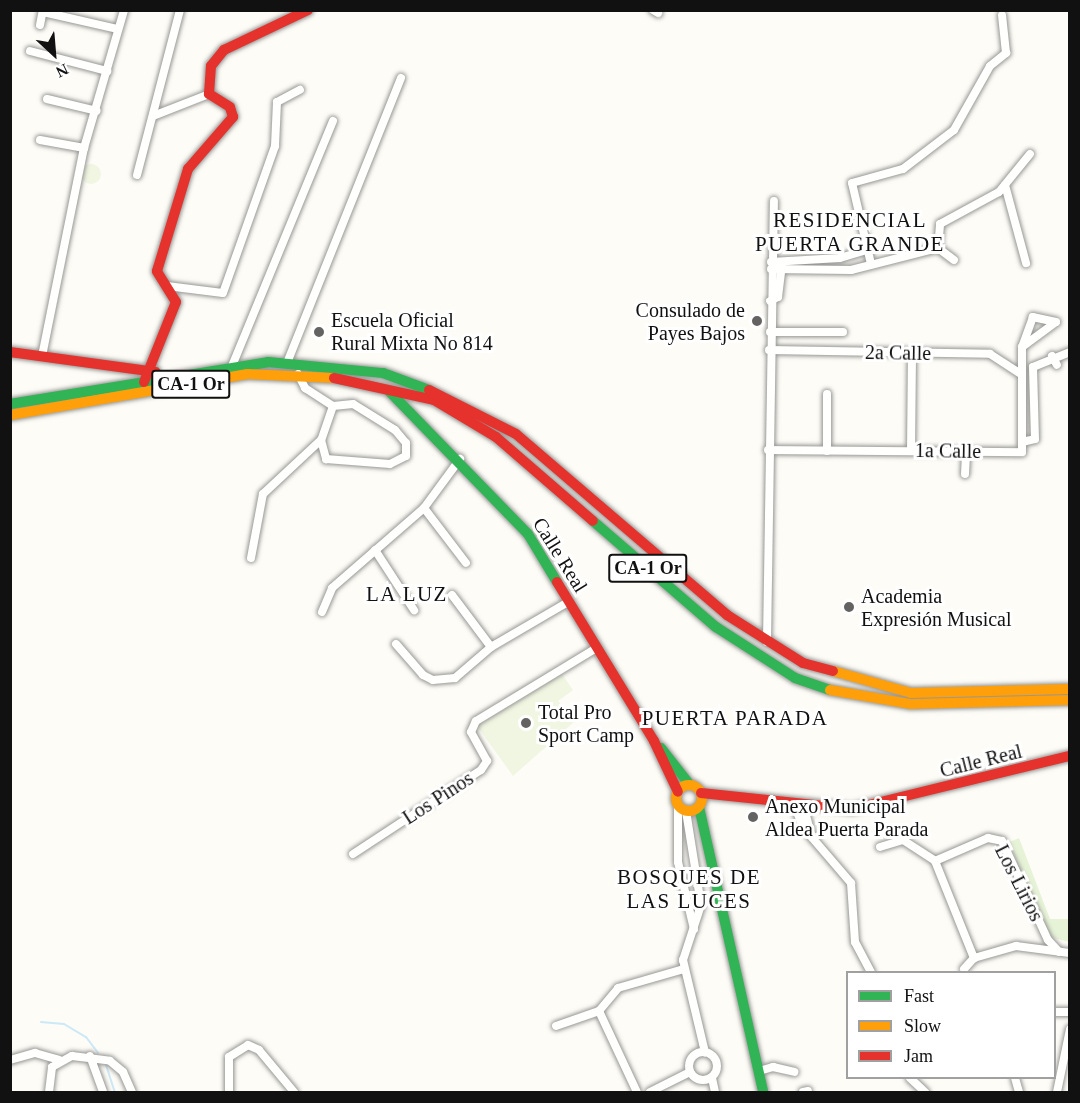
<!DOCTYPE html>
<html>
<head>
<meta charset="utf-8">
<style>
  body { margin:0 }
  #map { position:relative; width:1080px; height:1103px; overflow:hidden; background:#fdfcf7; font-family:"Times New Roman",serif }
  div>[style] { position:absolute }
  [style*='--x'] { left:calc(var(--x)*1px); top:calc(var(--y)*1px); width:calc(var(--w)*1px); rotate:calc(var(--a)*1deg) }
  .green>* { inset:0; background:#e7f3d7 }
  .pitch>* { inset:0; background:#f0f6e1 }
  .round { border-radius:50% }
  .stream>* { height:2px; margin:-1px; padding:0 1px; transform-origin:1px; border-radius:1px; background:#cde8f7 }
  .roads { filter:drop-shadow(0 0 2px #979795) drop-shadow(0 0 2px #979795) }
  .street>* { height:8px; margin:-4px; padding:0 4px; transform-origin:4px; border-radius:4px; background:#fffffe }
  .street>.ring { margin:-4px; padding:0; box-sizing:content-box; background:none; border:8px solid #fffffe; border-radius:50% }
  .fast>* { height:10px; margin:-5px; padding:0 5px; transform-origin:5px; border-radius:5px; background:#30b455 }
  .slow>* { height:10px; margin:-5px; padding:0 5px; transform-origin:5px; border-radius:5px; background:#ff9f0a }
  .slow>.ring { margin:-5px; padding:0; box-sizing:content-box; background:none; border:10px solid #ff9f0a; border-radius:50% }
  .jam>* { height:10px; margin:-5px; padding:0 5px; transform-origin:5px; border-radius:5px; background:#e5322d }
  .dots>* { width:16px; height:16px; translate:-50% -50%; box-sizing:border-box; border:3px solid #fff; border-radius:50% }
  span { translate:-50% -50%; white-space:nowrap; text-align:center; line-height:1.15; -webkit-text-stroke:6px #fff; paint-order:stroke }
  .shield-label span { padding:2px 4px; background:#fff; border:2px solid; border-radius:4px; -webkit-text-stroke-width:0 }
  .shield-label { font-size:18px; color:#111; font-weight:700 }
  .poi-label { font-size:20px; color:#111 }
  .right { translate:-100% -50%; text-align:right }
  .left { translate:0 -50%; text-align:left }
  .street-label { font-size:20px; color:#111 }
  .neighbourhood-label { font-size:21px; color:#111; letter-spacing:1.5px }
  .frame { position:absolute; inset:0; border:12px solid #111; pointer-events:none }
  .legend { position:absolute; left:846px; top:971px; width:210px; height:108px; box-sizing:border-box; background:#fff; border:2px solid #a0a0a0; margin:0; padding:8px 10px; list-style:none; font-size:18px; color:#111 }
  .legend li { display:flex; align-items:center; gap:12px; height:30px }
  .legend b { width:30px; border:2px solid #a0a0a0 }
  .north { position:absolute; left:24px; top:24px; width:60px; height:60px; -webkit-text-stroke:4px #fff; paint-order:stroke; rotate:154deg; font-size:16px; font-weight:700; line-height:24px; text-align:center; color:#111 }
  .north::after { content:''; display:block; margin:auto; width:21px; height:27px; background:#111; clip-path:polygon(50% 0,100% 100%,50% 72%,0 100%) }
</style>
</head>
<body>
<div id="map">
  <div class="green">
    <div style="clip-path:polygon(1019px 838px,1050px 919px,1069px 919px,1069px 942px,1050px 937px,1042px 923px,1009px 842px)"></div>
  </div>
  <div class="pitch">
    <div class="round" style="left:81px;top:164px;width:20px;height:20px"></div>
    <div style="clip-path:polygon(562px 674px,573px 690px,558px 701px,575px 721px,513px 776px,477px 726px)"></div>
  </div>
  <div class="stream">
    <div style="--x:41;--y:1022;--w:23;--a:5"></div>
    <div style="--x:64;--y:1024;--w:26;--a:31"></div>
    <div style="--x:86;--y:1037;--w:20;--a:53"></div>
    <div style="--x:106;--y:1065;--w:28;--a:72"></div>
  </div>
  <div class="roads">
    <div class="street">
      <div style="--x:653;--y:10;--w:6;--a:31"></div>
      <div style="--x:43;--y:12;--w:77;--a:12.8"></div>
      <div style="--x:40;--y:25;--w:15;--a:-79"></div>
      <div style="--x:30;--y:51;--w:80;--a:14.6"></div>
      <div style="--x:47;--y:99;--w:51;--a:13.5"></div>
      <div style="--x:153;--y:116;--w:60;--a:-21.4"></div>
      <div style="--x:40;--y:140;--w:45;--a:10.3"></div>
      <div style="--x:137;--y:175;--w:171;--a:-75.4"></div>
      <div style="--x:1005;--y:185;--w:81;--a:74.9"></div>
      <div style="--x:938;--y:248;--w:24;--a:-85"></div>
      <div style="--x:940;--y:224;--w:67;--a:-28.5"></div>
      <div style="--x:999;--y:192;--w:49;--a:-50.8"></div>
      <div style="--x:938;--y:248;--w:20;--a:37"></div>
      <div style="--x:771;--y:262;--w:69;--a:-3.3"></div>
      <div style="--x:840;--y:258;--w:28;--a:-17"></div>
      <div style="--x:871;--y:264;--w:83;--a:-103.2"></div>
      <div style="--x:852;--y:183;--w:53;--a:-15.4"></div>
      <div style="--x:903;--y:169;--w:64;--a:-37.4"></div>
      <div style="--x:954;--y:130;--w:73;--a:-60.6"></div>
      <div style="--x:990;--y:66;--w:21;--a:-39"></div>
      <div style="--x:1006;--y:53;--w:38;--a:-96"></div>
      <div style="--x:771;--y:269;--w:80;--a:0.7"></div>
      <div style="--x:851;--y:270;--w:90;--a:-14.2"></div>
      <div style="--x:167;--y:286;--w:56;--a:7.1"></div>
      <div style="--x:223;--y:293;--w:156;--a:-70.5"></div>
      <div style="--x:275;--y:146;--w:44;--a:-87.4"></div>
      <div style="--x:277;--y:102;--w:26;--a:-28"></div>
      <div style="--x:770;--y:301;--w:9;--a:-27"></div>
      <div style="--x:778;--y:297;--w:31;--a:-83"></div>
      <div style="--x:770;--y:332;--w:73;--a:0"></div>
      <div style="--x:769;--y:350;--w:221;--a:1"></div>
      <div style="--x:990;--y:354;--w:37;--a:33"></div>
      <div style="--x:42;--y:356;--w:212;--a:-78.6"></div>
      <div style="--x:84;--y:148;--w:144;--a:-73.8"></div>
      <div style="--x:1052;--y:356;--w:10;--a:61"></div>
      <div style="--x:287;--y:363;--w:307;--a:-68.2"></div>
      <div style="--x:232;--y:366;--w:265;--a:-67.6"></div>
      <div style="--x:298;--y:374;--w:16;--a:63"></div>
      <div style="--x:305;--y:388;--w:33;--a:33"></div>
      <div style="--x:333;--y:406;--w:36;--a:109"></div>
      <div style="--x:321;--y:440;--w:20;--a:75"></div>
      <div style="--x:326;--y:459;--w:64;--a:4.5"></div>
      <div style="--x:390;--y:464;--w:18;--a:-27"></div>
      <div style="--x:406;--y:456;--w:13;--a:-90"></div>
      <div style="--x:406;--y:443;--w:17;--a:-130"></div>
      <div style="--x:395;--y:430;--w:49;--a:-148.2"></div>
      <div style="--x:353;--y:404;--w:20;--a:174"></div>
      <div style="--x:827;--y:394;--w:57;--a:90"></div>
      <div style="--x:1022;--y:442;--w:13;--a:-13"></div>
      <div style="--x:1035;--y:439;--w:72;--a:-91.6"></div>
      <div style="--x:1033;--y:367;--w:40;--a:-22"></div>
      <div style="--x:768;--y:450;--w:254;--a:0.5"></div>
      <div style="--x:1022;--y:452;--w:105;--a:-90"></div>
      <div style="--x:1022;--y:347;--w:42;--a:-36.3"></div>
      <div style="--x:1056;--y:322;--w:24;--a:-168"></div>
      <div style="--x:1033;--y:317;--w:32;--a:110"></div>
      <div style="--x:911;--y:451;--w:98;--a:-89.4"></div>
      <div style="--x:965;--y:474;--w:22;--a:-87"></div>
      <div style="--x:424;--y:508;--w:69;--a:52.6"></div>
      <div style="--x:375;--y:550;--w:72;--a:57"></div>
      <div style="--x:251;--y:558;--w:65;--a:-79.4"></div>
      <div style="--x:263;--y:494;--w:79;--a:-43"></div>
      <div style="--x:452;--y:595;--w:65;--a:53.1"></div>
      <div style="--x:322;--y:612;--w:26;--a:-67"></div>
      <div style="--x:332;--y:588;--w:122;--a:-41"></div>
      <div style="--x:424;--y:508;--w:61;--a:-53.7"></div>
      <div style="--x:767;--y:642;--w:441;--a:-89.1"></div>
      <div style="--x:396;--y:644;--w:41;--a:48.9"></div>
      <div style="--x:423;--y:675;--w:11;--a:27"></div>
      <div style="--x:433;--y:680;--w:22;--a:-5"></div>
      <div style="--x:455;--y:678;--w:48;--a:-40.7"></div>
      <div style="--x:491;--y:647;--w:89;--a:-30.3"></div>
      <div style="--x:678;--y:805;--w:57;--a:90"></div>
      <div style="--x:678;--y:862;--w:69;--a:76.6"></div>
      <div style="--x:795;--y:807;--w:22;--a:68"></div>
      <div style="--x:803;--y:827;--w:74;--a:49.4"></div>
      <div style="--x:851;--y:883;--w:59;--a:86.1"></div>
      <div style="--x:855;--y:942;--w:34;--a:62"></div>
      <div style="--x:804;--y:808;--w:30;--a:75"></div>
      <div style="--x:686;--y:811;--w:95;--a:80.9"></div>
      <div style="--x:701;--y:905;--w:58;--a:108.1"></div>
      <div style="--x:683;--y:960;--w:95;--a:76.6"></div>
      <div style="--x:880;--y:847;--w:24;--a:-17"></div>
      <div style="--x:903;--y:840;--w:38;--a:33"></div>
      <div style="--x:935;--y:861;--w:105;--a:68.1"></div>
      <div style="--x:353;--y:854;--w:153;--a:-33.3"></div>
      <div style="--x:481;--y:770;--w:11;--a:-56"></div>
      <div style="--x:487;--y:761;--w:33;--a:-119"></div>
      <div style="--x:471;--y:732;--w:12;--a:-66"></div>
      <div style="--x:476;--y:721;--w:139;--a:-31.2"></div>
      <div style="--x:935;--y:861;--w:58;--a:-23.5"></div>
      <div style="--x:988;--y:838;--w:14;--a:12"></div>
      <div style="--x:1002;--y:841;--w:109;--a:65.1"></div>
      <div style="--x:1048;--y:940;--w:16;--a:47"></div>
      <div style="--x:964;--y:969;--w:15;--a:-48"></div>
      <div style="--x:974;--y:958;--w:44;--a:-15.9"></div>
      <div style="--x:1016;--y:946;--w:54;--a:7.4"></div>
      <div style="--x:599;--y:1011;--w:89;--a:64.9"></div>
      <div style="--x:1054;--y:1012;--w:16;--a:0"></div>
      <div style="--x:556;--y:1026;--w:46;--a:-19.2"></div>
      <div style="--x:599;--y:1011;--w:30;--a:-50"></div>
      <div style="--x:618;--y:988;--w:69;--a:-16.1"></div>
      <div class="ring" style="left:689px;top:1052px;width:20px;height:20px"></div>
      <div style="--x:90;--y:1056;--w:38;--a:70"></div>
      <div style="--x:10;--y:1060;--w:26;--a:-16"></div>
      <div style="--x:35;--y:1053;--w:25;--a:16"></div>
      <div style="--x:759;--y:1071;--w:15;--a:-16"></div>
      <div style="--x:773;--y:1067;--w:22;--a:13"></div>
      <div style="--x:712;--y:1078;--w:14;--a:78"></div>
      <div style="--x:910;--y:1078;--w:21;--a:43"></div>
      <div style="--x:1015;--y:1078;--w:15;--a:74"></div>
      <div style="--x:49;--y:1092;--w:25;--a:-83"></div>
      <div style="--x:52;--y:1067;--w:23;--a:-29"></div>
      <div style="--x:72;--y:1056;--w:38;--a:7"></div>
      <div style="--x:110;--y:1061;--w:17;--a:40"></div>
      <div style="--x:123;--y:1072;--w:22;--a:66"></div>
      <div style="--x:229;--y:1092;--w:35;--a:-90"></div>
      <div style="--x:229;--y:1057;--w:22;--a:-32"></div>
      <div style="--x:248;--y:1045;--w:12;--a:24"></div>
      <div style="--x:259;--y:1050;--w:55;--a:50.2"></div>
      <div style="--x:650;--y:1092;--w:45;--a:-26.6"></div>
      <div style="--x:803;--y:1092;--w:5;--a:-11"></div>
      <div style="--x:1057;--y:1092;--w:64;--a:-78.3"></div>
    </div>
    <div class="fast">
      <div style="--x:389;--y:391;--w:199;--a:45.8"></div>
      <div style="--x:528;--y:534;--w:56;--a:58.9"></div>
      <div style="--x:10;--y:404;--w:261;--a:-9.2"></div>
      <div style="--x:268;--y:362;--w:116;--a:5.5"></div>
      <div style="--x:383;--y:373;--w:49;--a:20.3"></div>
      <div style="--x:593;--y:521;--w:162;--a:40.8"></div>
      <div style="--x:716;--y:627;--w:94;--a:32.8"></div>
      <div style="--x:795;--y:678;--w:37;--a:19"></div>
      <div style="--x:661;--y:748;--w:47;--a:51.9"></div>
      <div style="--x:699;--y:807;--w:292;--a:77.3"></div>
    </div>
    <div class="slow">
      <div style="--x:10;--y:415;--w:241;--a:-9.8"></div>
      <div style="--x:247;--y:374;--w:87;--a:2.6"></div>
      <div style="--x:833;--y:671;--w:81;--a:15.8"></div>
      <div style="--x:911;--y:693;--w:159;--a:-1.4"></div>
      <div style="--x:830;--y:690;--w:81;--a:9.9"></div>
      <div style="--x:910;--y:704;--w:160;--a:-1.4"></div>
      <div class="ring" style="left:676px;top:785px;width:16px;height:16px"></div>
    </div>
    <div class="jam">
      <div style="--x:10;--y:352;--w:147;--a:7.8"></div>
      <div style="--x:334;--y:378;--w:102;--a:12.4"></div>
      <div style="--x:434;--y:400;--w:72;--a:30.8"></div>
      <div style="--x:496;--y:437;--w:128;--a:40.9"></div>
      <div style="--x:144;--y:382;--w:86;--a:-68.2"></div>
      <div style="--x:176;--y:302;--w:36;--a:-122"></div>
      <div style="--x:157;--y:271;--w:107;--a:-73.1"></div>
      <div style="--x:188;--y:169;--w:69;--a:-49.1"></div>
      <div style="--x:233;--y:117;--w:10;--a:-107"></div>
      <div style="--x:230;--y:107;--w:25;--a:-148"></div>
      <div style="--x:209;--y:94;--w:28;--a:-86"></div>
      <div style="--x:211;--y:66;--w:21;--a:-51"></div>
      <div style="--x:224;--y:50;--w:93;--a:-25.5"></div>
      <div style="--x:429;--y:390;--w:97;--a:26.8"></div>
      <div style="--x:516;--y:434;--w:278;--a:40.6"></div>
      <div style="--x:727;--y:615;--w:90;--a:32.3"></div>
      <div style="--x:803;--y:663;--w:31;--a:15"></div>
      <div style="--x:557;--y:582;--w:186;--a:58.6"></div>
      <div style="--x:654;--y:741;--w:56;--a:64.8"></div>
      <div style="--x:701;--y:793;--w:152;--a:6"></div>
      <div style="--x:852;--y:809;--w:224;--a:-13.7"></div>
    </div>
  </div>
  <div class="dots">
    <div style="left:757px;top:321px;background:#646362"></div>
    <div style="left:319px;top:332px;background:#646362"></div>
    <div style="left:849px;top:607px;background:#646362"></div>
    <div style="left:526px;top:723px;background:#646362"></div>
    <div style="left:753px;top:817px;background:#646362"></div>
  </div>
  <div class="shield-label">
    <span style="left:191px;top:384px">CA-1 Or</span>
    <span style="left:648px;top:568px">CA-1 Or</span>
  </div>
  <div class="poi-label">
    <span class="right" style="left:745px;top:322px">Consulado de<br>Payes Bajos</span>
    <span class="left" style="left:331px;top:332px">Escuela Oficial<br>Rural Mixta No 814</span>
    <span class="left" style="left:861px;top:608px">Academia<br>Expresión Musical</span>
    <span class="left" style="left:538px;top:724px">Total Pro<br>Sport Camp</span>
    <span class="left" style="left:765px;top:818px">Anexo Municipal<br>Aldea Puerta Parada</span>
  </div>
  <div class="street-label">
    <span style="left:898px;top:353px;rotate:1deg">2a Calle</span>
    <span style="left:948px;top:451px;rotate:1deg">1a Calle</span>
    <span style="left:560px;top:555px;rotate:58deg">Calle Real</span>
    <span style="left:981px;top:761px;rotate:-14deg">Calle Real</span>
    <span style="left:438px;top:798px;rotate:-33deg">Los Pinos</span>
    <span style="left:1019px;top:883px;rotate:63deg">Los Lirios</span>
  </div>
  <div class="neighbourhood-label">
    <span style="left:850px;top:232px">RESIDENCIAL<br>PUERTA GRANDE</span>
    <span style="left:407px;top:594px">LA LUZ</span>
    <span style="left:735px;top:718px">PUERTA PARADA</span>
    <span style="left:689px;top:889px">BOSQUES DE<br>LAS LUCES</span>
  </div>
  <div class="frame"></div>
  <ul class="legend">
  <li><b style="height:8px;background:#30b455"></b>Fast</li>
  <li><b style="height:8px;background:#ff9f0a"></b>Slow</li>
  <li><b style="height:8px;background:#e5322d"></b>Jam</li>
  </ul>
  <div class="north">N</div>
</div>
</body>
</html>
